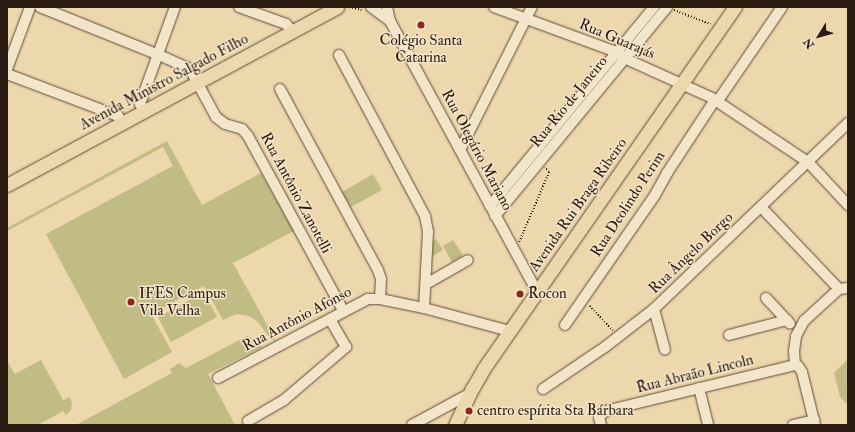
<!DOCTYPE html>
<html>
<head>
<meta charset="utf-8">
<style>
  body { margin:0 }
  #map { position:relative; width:855px; height:432px; overflow:hidden; background:#edd7ac; font-family:"IM FELL Double Pica",serif }
  div>[style] { position:absolute }
  [style*='--x'] { left:calc(var(--x)*1px); top:calc(var(--y)*1px); width:calc(var(--w)*1px); rotate:calc(var(--a)*1deg) }
  .green>* { inset:0; background:#c0bc84 }
  .path>* { height:1.5px; margin-top:-0.75px; transform-origin:0; background:repeating-linear-gradient(90deg,#2b1b10 0 1px,transparent 0 3px) }
  .roads { filter:drop-shadow(0 0 1px #5c4a37) drop-shadow(0 0 1px #5c4a37) }
  .minor>* { height:10px; margin:-5px; padding:0 5px; transform-origin:5px; border-radius:5px; background:#f3e5c9 }
  .major>* { height:13px; margin:-6.5px; padding:0 6.5px; transform-origin:6.5px; border-radius:6.5px; background:#edd7ac }
  .dots>* { width:11px; height:11px; translate:-50% -50%; box-sizing:border-box; border:2px solid #f3e5c9; border-radius:50% }
  span { translate:-50% -50%; white-space:nowrap; text-align:center; line-height:1.15; -webkit-text-stroke:3px #f3e5c9; paint-order:stroke }
  .street-label { font-size:15px; color:#2b1b10 }
  .poi-label { font-size:15px; color:#2b1b10 }
  .left { translate:0 -50%; text-align:left }
  .frame { position:absolute; inset:0; border:8px solid #2b1b10; pointer-events:none }
  .north { position:absolute; left:799px; top:16px; width:40px; height:40px; -webkit-text-stroke:3px #f3e5c9; paint-order:stroke; rotate:233deg; font-size:11px; font-weight:700; line-height:16px; text-align:center; color:#2b1b10 }
  .north::after { content:''; display:block; margin:auto; width:14px; height:18px; background:#2b1b10; clip-path:polygon(50% 0,100% 100%,50% 72%,0 100%) }
</style>
</head>
<body>
<div id="map">
  <div class="green">
    <div style="clip-path:polygon(167px 141px,202px 205px,261px 173px,294px 231px,233px 263px,276px 341px,270px 338px,257px 321px,249px 316px,236px 314px,223px 320px,204px 286px,151px 314px,172px 352px,124px 379px,46px 234px,173px 166px,163px 147px,7px 231px,7px 228px)"></div>
    <div style="clip-path:polygon(373px 174px,382px 190px,351px 207px,342px 192px)"></div>
    <div style="clip-path:polygon(436px 239px,443px 250px,430px 258px,432px 241px)"></div>
    <div style="clip-path:polygon(453px 240px,463px 255px,452px 262px,443px 246px)"></div>
    <div style="clip-path:polygon(204px 292px,217px 317px,171px 342px,158px 317px)"></div>
    <div style="clip-path:polygon(247px 336px,252px 338px,262px 347px,208px 374px,235px 425px,76px 425px,172px 373px,170px 369px,179px 363px,186px 368px)"></div>
    <div style="clip-path:polygon(848px 359px,848px 405px,840px 397px,834px 373px)"></div>
    <div style="clip-path:polygon(41px 360px,63px 400px,70px 397px,72px 403px,71px 410px,66px 415px,63px 411px,38px 425px,7px 425px,7px 361px,15px 374px)"></div>
  </div>
  <div class="path">
    <div style="--x:349;--y:7;--w:13;--a:13"></div>
    <div style="--x:674;--y:10;--w:39;--a:21"></div>
    <div style="--x:519;--y:242;--w:76;--a:-66.8"></div>
    <div style="--x:549;--y:172;--w:6;--a:-141"></div>
    <div style="--x:590;--y:306;--w:34;--a:47"></div>
  </div>
  <div class="roads">
    <div class="minor">
      <div style="--x:40;--y:7;--w:128;--a:22"></div>
      <div style="--x:159;--y:55;--w:34;--a:24"></div>
      <div style="--x:190;--y:69;--w:55;--a:61.6"></div>
      <div style="--x:216;--y:117;--w:11;--a:38"></div>
      <div style="--x:225;--y:124;--w:18;--a:16"></div>
      <div style="--x:242;--y:129;--w:9;--a:49"></div>
      <div style="--x:248;--y:136;--w:200;--a:61.4"></div>
      <div style="--x:239;--y:7;--w:50;--a:19.9"></div>
      <div style="--x:286;--y:24;--w:9;--a:49"></div>
      <div style="--x:371;--y:7;--w:24;--a:36"></div>
      <div style="--x:387;--y:7;--w:14;--a:78"></div>
      <div style="--x:390;--y:21;--w:308;--a:61.5"></div>
      <div style="--x:494;--y:7;--w:125;--a:20.2"></div>
      <div style="--x:611;--y:50;--w:15;--a:32"></div>
      <div style="--x:624;--y:58;--w:97;--a:24.4"></div>
      <div style="--x:712;--y:98;--w:115;--a:33.7"></div>
      <div style="--x:808;--y:162;--w:59;--a:47.1"></div>
      <div style="--x:339;--y:55;--w:183;--a:61.9"></div>
      <div style="--x:425;--y:216;--w:16;--a:79"></div>
      <div style="--x:428;--y:232;--w:76;--a:93"></div>
      <div style="--x:7;--y:69;--w:66;--a:-69.6"></div>
      <div style="--x:7;--y:74;--w:119;--a:20.7"></div>
      <div style="--x:118;--y:116;--w:8;--a:67"></div>
      <div style="--x:280;--y:89;--w:206;--a:61.6"></div>
      <div style="--x:378;--y:270;--w:9;--a:72"></div>
      <div style="--x:381;--y:279;--w:20;--a:93"></div>
      <div style="--x:717;--y:102;--w:115;--a:-55.6"></div>
      <div style="--x:144;--y:111;--w:8;--a:-120"></div>
      <div style="--x:140;--y:104;--w:103;--a:-70.2"></div>
      <div style="--x:460;--y:150;--w:160;--a:-63.3"></div>
      <div style="--x:490;--y:206;--w:258;--a:-50.5"></div>
      <div style="--x:761;--y:207;--w:113;--a:46.4"></div>
      <div style="--x:495;--y:216;--w:271;--a:-50.5"></div>
      <div style="--x:426;--y:284;--w:48;--a:-29.7"></div>
      <div style="--x:766;--y:298;--w:35;--a:47"></div>
      <div style="--x:654;--y:309;--w:42;--a:75"></div>
      <div style="--x:565;--y:325;--w:158;--a:-55.3"></div>
      <div style="--x:655;--y:195;--w:25;--a:-61"></div>
      <div style="--x:667;--y:173;--w:87;--a:-56.7"></div>
      <div style="--x:729;--y:335;--w:60;--a:-14.5"></div>
      <div style="--x:795;--y:365;--w:14;--a:-94"></div>
      <div style="--x:794;--y:351;--w:15;--a:-82"></div>
      <div style="--x:796;--y:336;--w:17;--a:-62"></div>
      <div style="--x:804;--y:321;--w:47;--a:-42.4"></div>
      <div style="--x:839;--y:289;--w:9;--a:-6"></div>
      <div style="--x:218;--y:378;--w:170;--a:-27.8"></div>
      <div style="--x:368;--y:299;--w:12;--a:0"></div>
      <div style="--x:380;--y:299;--w:45;--a:11.6"></div>
      <div style="--x:424;--y:308;--w:88;--a:15.1"></div>
      <div style="--x:699;--y:388;--w:38;--a:76"></div>
      <div style="--x:543;--y:389;--w:75;--a:-34.1"></div>
      <div style="--x:605;--y:347;--w:62;--a:-37.8"></div>
      <div style="--x:654;--y:309;--w:269;--a:-43.8"></div>
      <div style="--x:248;--y:421;--w:42;--a:-30.3"></div>
      <div style="--x:284;--y:400;--w:82;--a:-40.5"></div>
      <div style="--x:346;--y:347;--w:32;--a:-120"></div>
      <div style="--x:412;--y:425;--w:65;--a:-28.5"></div>
      <div style="--x:601;--y:425;--w:8;--a:-104"></div>
      <div style="--x:599;--y:417;--w:8;--a:-45"></div>
      <div style="--x:605;--y:411;--w:195;--a:-13.6"></div>
      <div style="--x:795;--y:365;--w:3;--a:18"></div>
      <div style="--x:798;--y:366;--w:7;--a:56"></div>
      <div style="--x:802;--y:372;--w:55;--a:76.2"></div>
      <div style="--x:793;--y:425;--w:22;--a:-13"></div>
    </div>
    <div class="major">
      <div style="--x:7;--y:185;--w:375;--a:-28.3"></div>
      <div style="--x:455;--y:425;--w:40;--a:-65"></div>
      <div style="--x:472;--y:389;--w:24;--a:-60"></div>
      <div style="--x:484;--y:368;--w:440;--a:-55.2"></div>
    </div>
  </div>
  <div class="dots">
    <div style="left:421px;top:25px;background:#8f2418"></div>
    <div style="left:520px;top:294px;background:#8f2418"></div>
    <div style="left:131px;top:302px;background:#8f2418"></div>
    <div style="left:469px;top:411px;background:#8f2418"></div>
  </div>
  <div class="street-label">
    <span style="left:617px;top:39px;rotate:23deg">Rua Guarajás</span>
    <span style="left:164px;top:82px;rotate:-28deg">Avenida Ministro Salgado Filho</span>
    <span style="left:569px;top:102px;rotate:-51deg">Rua Rio de Janeiro</span>
    <span style="left:477px;top:150px;rotate:62deg">Rua Olegário Mariano</span>
    <span style="left:296px;top:193px;rotate:62deg">Rua Antônio Zanotelli</span>
    <span style="left:628px;top:204px;rotate:-57deg">Rua Deolindo Perim</span>
    <span style="left:578px;top:205px;rotate:-55deg">Avenida Rui Braga Ribeiro</span>
    <span style="left:691px;top:253px;rotate:-44deg">Rua Ângelo Borgo</span>
    <span style="left:297px;top:319px;rotate:-28deg">Rua Antônio Afonso</span>
    <span style="left:695px;top:374px;rotate:-14deg">Rua Abraão Lincoln</span>
  </div>
  <div class="poi-label">
    <span style="left:421px;top:49px">Colégio Santa<br>Catarina</span>
    <span class="left" style="left:139px;top:302px">IFES Campus<br>Vila Velha</span>
    <span class="left" style="left:528px;top:294px">Rocon</span>
    <span class="left" style="left:477px;top:411px">centro espírita Sta Bárbara</span>
  </div>
  <div class="frame"></div>
  <div class="north">N</div>
</div>
</body>
</html>
